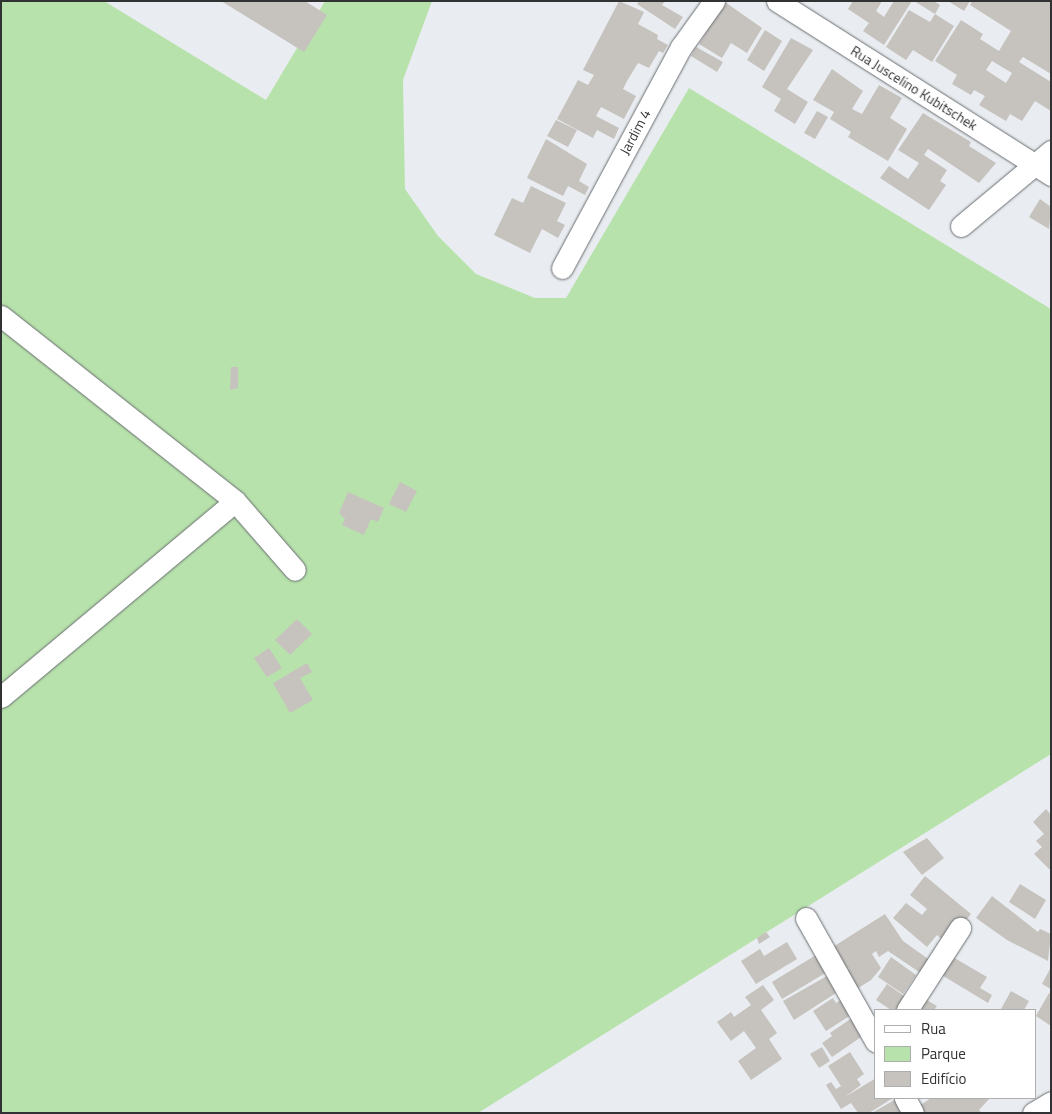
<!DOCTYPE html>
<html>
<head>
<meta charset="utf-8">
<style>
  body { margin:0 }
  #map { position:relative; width:1052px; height:1114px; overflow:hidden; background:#e9edf1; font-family:"Titillium Web",sans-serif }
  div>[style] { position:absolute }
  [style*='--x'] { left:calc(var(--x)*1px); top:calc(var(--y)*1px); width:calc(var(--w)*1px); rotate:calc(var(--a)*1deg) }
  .green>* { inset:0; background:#b8e2ac }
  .building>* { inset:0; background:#c6c2be }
  .roads { filter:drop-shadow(0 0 1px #696d70) drop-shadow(0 0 1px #696d70) }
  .minor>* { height:21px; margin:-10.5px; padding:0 10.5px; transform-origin:10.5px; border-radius:10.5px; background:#fff }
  span { translate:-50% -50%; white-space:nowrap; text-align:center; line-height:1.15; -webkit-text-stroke:5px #fff; paint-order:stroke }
  .street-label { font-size:14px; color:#313234 }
  .frame { position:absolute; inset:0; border:2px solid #313234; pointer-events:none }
  .legend { position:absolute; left:874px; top:1009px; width:162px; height:90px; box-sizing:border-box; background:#fff; border:1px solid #adadae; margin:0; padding:6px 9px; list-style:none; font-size:15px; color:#313234 }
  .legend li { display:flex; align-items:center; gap:10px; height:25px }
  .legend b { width:25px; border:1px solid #adadae }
</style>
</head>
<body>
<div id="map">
  <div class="green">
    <div style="clip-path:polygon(1px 1px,104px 1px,266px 100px,325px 1px,432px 1px,403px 80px,405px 189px,438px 236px,476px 274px,535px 298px,566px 298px,689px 88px,1051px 309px,1051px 754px,478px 1113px,1px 1113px)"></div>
  </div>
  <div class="building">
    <div style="clip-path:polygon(221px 1px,305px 1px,327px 15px,304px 52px)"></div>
    <div style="clip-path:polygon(619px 1px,644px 12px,638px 24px,658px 35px,657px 39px,668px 45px,663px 53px,659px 51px,649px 68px,638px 63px,627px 81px,623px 89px,636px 96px,624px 119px,601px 107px,596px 116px,619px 128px,614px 139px,597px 130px,593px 138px,557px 119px,578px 80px,588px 85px,594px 75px,583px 70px)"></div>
    <div style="clip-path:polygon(639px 1px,665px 1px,662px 5px,683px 17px,675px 29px,637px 4px)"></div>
    <div style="clip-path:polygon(853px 1px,882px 1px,876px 11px,884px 17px,894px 1px,912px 1px,884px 45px,863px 31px,869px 23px,848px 9px)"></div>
    <div style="clip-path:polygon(914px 1px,934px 1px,940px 5px,935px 14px)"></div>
    <div style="clip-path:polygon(948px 1px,970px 1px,964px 11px)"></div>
    <div style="clip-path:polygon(evenodd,972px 1px,1051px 1px,1051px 74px,1023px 57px,1019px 62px,1051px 82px,1051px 111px,1035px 101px,1022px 121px,1010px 114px,1006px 121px,979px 105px,985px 96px,974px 90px,971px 95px,952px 84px,957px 75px,935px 61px,961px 20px,983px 34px,980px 39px,999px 51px,1003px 44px,1011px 31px,970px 5px,972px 1px,992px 61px,1012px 73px,1006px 83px,986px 70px,992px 61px)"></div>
    <div style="clip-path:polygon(725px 2px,762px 28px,747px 53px,731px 43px,722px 58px,699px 44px)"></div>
    <div style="clip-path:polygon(909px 10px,930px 22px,935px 14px,954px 26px,932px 62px,913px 50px,906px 60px,886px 47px)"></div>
    <div style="clip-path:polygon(765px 30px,782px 41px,764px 71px,747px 60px)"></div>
    <div style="clip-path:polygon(791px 38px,813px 50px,787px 89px,808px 102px,795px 124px,774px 111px,781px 99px,762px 87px)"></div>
    <div style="clip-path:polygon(696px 47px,723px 62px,717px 72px,691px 56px)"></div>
    <div style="clip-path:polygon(832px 69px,863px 91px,852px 109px,862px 114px,879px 85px,902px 98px,890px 118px,907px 129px,888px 161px,848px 137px,851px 132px,830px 119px,834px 112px,813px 100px)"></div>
    <div style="clip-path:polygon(817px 111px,828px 117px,815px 139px,804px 133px)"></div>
    <div style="clip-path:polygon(923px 113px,971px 142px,969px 146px,996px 163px,979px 183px,928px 149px,924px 155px,947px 170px,940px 181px,946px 185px,929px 210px,880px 178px,889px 166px,908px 179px,919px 163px,898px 150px)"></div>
    <div style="clip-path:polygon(556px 120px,577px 130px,568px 147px,547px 136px)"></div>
    <div style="clip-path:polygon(546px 139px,587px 164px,579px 181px,589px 187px,585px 195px,568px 186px,563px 196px,527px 178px)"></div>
    <div style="clip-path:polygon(531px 186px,566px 203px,557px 221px,565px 225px,558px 238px,542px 229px,530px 253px,494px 235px,512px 198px,523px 203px)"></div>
    <div style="clip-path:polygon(1040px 199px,1051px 207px,1049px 229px,1029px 217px)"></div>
    <div style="clip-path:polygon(231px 367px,238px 367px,238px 388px,230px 390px)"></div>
    <div style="clip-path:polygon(400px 482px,417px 491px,406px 512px,389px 504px)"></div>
    <div style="clip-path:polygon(348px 492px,384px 508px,378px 522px,371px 519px,364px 535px,342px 525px,345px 519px,339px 513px)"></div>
    <div style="clip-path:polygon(297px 619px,312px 634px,290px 655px,275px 640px)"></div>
    <div style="clip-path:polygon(269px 648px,282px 668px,267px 677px,254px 658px)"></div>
    <div style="clip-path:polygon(307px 663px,312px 672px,300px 678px,313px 700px,290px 713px,273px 683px)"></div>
    <div style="clip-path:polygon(1046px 809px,1051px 815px,1051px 871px,1034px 854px,1042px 847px,1036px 841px,1044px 834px,1033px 822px)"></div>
    <div style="clip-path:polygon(927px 838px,944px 858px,922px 875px,903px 852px)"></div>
    <div style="clip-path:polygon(925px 876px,971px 914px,947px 944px,937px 935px,927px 947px,893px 918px,906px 903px,922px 915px,927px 909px,910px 895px)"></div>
    <div style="clip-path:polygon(1020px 884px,1046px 900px,1035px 919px,1009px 902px)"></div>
    <div style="clip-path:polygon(992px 896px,1038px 932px,1040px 929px,1051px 934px,1048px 961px,1007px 940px,976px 918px)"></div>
    <div style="clip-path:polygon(885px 914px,903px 941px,931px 961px,922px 974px,888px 951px,879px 957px,876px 951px,872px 954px,881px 968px,871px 980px,852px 992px,840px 974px,850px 968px,842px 970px,828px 950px)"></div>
    <div style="clip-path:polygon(766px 932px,770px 937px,759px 944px,757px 938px)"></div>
    <div style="clip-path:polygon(787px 942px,797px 959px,756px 984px,741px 961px,760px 949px,764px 956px)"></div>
    <div style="clip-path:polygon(816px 955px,827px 972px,782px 999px,772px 982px)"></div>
    <div style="clip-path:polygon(951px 956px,987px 977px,980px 988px,992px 995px,988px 1003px,940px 974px)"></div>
    <div style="clip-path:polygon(891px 957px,916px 975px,903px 994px,878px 977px)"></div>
    <div style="clip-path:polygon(1051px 967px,1051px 989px,1042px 984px)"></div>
    <div style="clip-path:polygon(827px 976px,836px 993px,794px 1020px,783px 1001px)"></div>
    <div style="clip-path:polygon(887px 984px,907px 998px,899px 1010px,891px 1010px,876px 1000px)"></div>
    <div style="clip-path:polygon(763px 985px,774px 1000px,761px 1010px,777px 1033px,769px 1039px,782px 1059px,751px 1080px,738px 1061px,756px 1048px,744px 1031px,731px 1041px,717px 1022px,731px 1012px,734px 1017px,751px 1005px,745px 997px)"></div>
    <div style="clip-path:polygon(1011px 991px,1029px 1001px,1024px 1010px,1001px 1009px)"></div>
    <div style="clip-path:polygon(1049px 993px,1051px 994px,1051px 1026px,1036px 1016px)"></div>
    <div style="clip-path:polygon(833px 998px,836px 1003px,841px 1000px,851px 1015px,826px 1031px,813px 1011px)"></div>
    <div style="clip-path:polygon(923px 998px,937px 1006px,934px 1010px,917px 1010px)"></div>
    <div style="clip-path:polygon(852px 1018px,864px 1035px,832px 1057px,822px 1043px,832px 1036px,830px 1033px)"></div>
    <div style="clip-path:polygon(822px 1047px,830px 1061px,819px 1068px,810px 1054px)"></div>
    <div style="clip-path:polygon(850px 1052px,864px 1074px,857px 1079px,861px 1085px,845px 1097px,876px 1078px,876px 1098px,893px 1098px,869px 1113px,858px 1113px,851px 1103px,841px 1109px,826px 1085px,831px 1082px,836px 1089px,841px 1086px,828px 1066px)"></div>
    <div style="clip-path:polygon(931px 1098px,990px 1098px,979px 1110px,982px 1113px,923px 1113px,919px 1106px)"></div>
    <div style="clip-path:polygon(896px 1099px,904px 1113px,872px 1113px)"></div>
  </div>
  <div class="roads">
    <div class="minor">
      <div style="--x:777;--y:1;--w:325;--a:32.4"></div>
      <div style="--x:961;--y:226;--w:117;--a:-39.8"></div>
      <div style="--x:562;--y:268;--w:251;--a:-61.7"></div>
      <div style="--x:681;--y:47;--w:57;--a:-54.3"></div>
      <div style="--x:1;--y:316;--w:298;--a:38.3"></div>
      <div style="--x:235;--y:501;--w:91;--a:49"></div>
      <div style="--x:1;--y:697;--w:305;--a:-39.9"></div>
      <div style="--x:806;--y:918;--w:142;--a:60.6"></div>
      <div style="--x:907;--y:1010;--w:98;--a:-57.1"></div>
      <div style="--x:905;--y:1098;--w:17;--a:62"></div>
      <div style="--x:1033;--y:1113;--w:21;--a:-31"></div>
    </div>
  </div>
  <div class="street-label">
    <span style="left:914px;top:88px;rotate:32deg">Rua Juscelino Kubitschek</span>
    <span style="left:635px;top:132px;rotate:-62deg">Jardim 4</span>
  </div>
  <div class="frame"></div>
  <ul class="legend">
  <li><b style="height:6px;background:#fff"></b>Rua</li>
  <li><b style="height:14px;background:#b8e2ac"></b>Parque</li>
  <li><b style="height:14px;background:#c6c2be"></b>Edifício</li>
  </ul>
</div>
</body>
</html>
